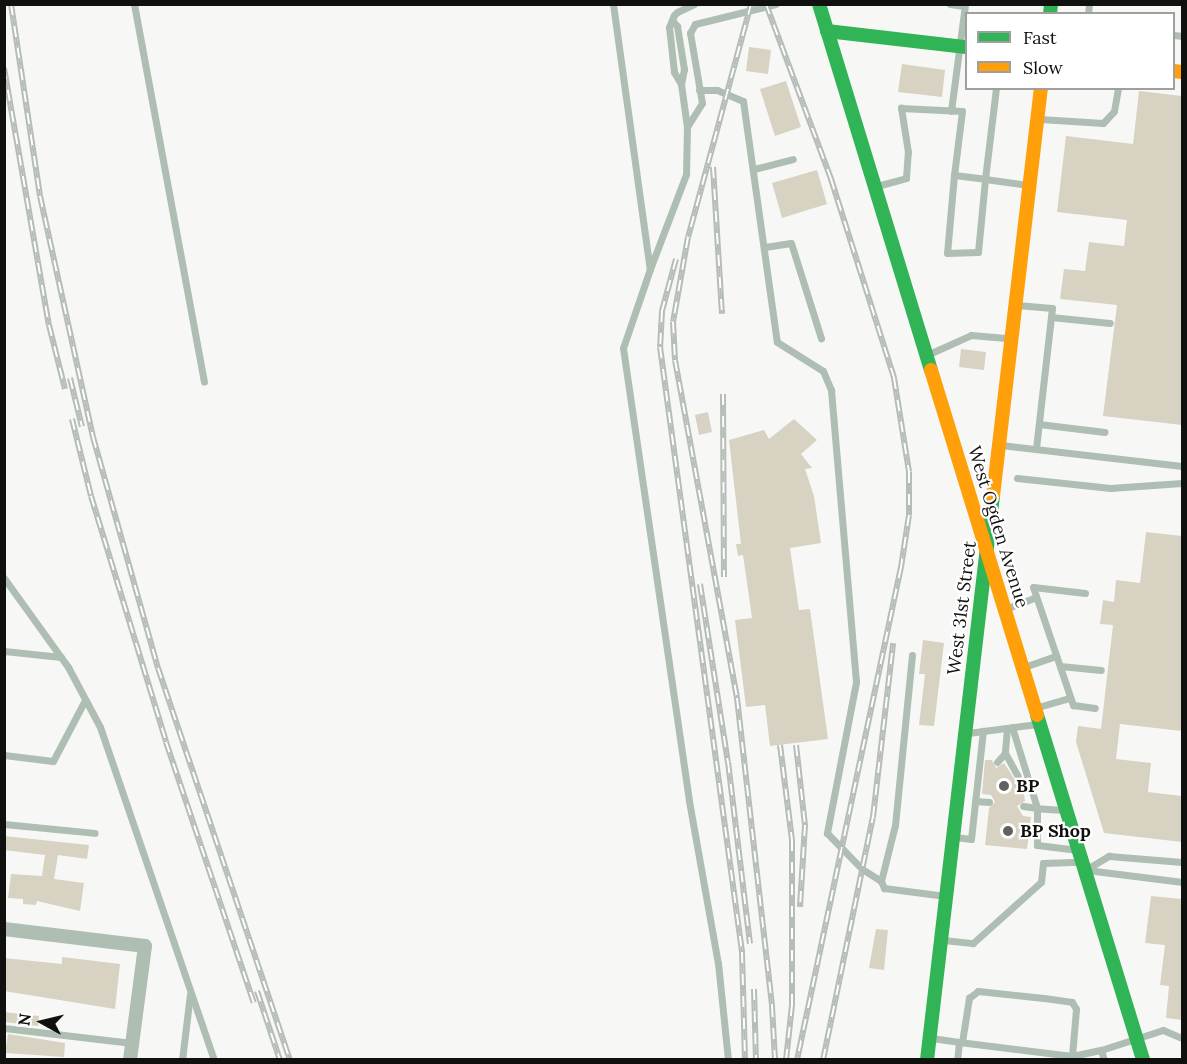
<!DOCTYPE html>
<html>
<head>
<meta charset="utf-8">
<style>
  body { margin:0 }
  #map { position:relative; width:1187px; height:1064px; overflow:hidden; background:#f7f8f6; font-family:Lora,serif }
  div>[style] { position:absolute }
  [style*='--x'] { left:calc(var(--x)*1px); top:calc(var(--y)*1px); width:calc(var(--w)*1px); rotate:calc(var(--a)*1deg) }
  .building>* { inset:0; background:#d7d2c2 }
  .lane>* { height:7px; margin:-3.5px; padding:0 3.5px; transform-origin:3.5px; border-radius:3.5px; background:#afbeb3 }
  .street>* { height:14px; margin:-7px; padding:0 7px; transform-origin:7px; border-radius:7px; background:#afbeb3 }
  .fast>* { height:14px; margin:-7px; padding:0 7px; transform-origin:7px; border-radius:7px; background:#30b455 }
  .slow>* { height:14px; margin:-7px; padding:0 7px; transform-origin:7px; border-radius:7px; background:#ff9f0a }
  .rail>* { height:6px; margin-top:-3px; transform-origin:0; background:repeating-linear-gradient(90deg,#fff 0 11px,#b6bcb6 0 22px); box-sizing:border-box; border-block:2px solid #b6bcb6 }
  .dots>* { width:16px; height:16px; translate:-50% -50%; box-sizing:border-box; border:3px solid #fff; border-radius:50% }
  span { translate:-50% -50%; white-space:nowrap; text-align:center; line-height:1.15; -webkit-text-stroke:4.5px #fff; paint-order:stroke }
  .street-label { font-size:18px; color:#10100f }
  .poi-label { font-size:18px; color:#10100f; font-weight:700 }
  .left { translate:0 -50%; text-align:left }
  .frame { position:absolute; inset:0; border:6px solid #10100f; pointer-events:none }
  .legend { position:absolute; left:965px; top:12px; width:210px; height:78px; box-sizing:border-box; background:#fff; border:2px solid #9f9f9f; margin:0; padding:8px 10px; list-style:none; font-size:18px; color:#10100f }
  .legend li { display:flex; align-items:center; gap:12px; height:30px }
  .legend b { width:30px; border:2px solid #9f9f9f }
  .north { position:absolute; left:12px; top:992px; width:60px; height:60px; -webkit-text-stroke:4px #fff; paint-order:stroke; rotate:278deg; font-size:16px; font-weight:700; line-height:24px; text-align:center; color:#10100f }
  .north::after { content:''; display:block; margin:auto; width:21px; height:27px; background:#10100f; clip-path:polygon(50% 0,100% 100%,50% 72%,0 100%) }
</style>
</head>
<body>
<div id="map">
  <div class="building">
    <div style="clip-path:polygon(749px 47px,771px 50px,768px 74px,746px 71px)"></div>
    <div style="clip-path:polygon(902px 64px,945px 70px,942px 97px,898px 92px)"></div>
    <div style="clip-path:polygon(786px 81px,801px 127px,775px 136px,760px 89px)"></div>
    <div style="clip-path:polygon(1139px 91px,1182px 96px,1182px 425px,1103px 416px,1117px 305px,1060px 299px,1064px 269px,1085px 271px,1089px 242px,1124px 246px,1127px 220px,1057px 212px,1066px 136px,1133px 144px)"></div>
    <div style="clip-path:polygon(817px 170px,827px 204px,782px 218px,772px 183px)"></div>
    <div style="clip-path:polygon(961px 349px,986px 352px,984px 370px,959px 367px)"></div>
    <div style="clip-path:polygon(708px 412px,712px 432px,699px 435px,695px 415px)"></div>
    <div style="clip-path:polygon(794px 419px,817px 440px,801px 454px,812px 468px,805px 469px,814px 496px,821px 543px,790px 548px,799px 610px,810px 609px,828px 739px,770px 746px,765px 705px,746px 707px,735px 620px,752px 618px,743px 555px,738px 556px,736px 544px,741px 544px,729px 440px,764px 430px,769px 439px)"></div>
    <div style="clip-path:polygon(1146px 532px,1182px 536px,1182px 731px,1120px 724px,1116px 759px,1151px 763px,1148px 792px,1182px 796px,1182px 842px,1104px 833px,1076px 742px,1078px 726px,1101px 729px,1113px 625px,1100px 624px,1103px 600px,1114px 602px,1116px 580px,1140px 583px)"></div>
    <div style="clip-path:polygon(923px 640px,944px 643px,934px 726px,919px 725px,925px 674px,919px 674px)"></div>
    <div style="clip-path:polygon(985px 760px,992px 760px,996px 768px,1004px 763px,1015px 780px,1022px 779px,1025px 801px,1017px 806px,1023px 816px,1031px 817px,1027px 849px,985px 845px,989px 808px,995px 802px,991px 795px,982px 794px)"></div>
    <div style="clip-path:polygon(4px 836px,89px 845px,87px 859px,58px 855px,54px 879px,84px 883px,80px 911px,37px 901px,36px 905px,23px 904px,23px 899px,8px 898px,11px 874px,42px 876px,45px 855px,4px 850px)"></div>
    <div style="clip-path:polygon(1151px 896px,1182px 899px,1182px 1020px,1166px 1018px,1169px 986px,1160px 985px,1165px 945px,1145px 943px)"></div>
    <div style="clip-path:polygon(876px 929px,888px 930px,884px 970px,869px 968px)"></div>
    <div style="clip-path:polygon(62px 957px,120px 964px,115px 1009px,4px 991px,4px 958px,62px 964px)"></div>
    <div style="clip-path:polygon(4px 1012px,39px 1016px,38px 1026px,4px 1022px)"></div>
    <div style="clip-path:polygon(8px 1034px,65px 1043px,64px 1057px,5px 1053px)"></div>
  </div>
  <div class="lane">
    <div style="--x:134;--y:4;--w:384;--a:79.5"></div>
    <div style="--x:613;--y:4;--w:268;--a:82.1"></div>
    <div style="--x:650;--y:269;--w:102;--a:-69.2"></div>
    <div style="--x:686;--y:174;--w:47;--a:-88.8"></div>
    <div style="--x:950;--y:4;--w:12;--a:9"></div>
    <div style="--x:1088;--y:14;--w:10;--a:-84"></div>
    <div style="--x:672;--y:20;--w:8;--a:50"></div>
    <div style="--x:677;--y:26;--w:44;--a:80.8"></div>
    <div style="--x:684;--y:69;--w:15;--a:101"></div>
    <div style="--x:681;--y:84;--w:14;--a:-120"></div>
    <div style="--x:674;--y:72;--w:45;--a:-96.3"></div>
    <div style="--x:669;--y:27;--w:8;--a:-67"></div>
    <div style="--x:672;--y:20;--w:5;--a:-68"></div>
    <div style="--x:674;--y:15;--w:4;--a:-45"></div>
    <div style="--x:677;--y:12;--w:19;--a:-25"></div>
    <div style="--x:1174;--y:35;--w:8;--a:7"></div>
    <div style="--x:681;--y:84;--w:43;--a:82.1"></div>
    <div style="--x:687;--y:127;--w:28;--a:-58"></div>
    <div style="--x:702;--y:103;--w:71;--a:-99.7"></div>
    <div style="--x:690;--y:33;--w:10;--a:-61"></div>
    <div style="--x:695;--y:24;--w:83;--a:-13.9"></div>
    <div style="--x:699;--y:90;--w:18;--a:0"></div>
    <div style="--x:717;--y:90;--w:28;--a:23"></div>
    <div style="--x:743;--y:101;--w:243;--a:82"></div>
    <div style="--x:777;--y:342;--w:54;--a:32.2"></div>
    <div style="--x:823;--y:371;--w:21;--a:67"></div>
    <div style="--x:831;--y:390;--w:293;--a:85.1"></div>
    <div style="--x:856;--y:682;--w:154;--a:100.9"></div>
    <div style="--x:827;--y:833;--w:50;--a:45.8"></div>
    <div style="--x:862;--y:869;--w:22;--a:32"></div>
    <div style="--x:951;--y:111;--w:108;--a:-82.5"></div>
    <div style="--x:1040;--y:119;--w:63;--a:3.6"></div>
    <div style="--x:1103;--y:123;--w:16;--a:-47"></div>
    <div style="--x:1114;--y:111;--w:23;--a:-80"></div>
    <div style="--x:754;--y:169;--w:40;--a:-14.4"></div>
    <div style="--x:954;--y:175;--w:78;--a:95.1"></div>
    <div style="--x:947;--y:253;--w:31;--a:-2"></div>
    <div style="--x:978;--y:252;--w:73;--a:-84.5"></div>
    <div style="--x:985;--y:179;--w:43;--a:7.9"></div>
    <div style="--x:877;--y:186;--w:30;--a:-15"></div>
    <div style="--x:906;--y:178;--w:26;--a:-86"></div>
    <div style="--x:908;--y:152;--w:45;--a:-99"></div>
    <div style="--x:901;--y:108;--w:61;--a:2.8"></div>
    <div style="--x:962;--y:111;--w:64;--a:97.1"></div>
    <div style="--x:954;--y:175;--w:31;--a:7"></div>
    <div style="--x:985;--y:179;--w:92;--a:-83.1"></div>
    <div style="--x:765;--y:247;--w:26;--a:-9"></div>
    <div style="--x:791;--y:243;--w:100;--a:72.5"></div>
    <div style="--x:650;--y:269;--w:83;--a:108.9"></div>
    <div style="--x:623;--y:348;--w:458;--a:81.7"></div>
    <div style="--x:689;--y:801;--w:165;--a:79.9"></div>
    <div style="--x:718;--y:963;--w:98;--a:84.1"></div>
    <div style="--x:1017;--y:305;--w:35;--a:5"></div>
    <div style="--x:1052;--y:308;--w:142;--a:96.5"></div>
    <div style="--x:1051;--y:317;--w:59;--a:5.8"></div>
    <div style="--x:929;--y:354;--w:46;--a:-24.3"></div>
    <div style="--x:971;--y:335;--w:38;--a:5"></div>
    <div style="--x:1039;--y:424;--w:66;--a:6.9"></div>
    <div style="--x:1001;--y:445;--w:182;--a:6.6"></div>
    <div style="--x:1017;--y:478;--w:94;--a:6.1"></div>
    <div style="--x:1110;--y:488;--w:72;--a:-4"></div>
    <div style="--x:4;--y:578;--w:110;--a:54.3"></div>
    <div style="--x:68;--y:667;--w:68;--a:61.9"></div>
    <div style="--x:100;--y:727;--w:352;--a:71.1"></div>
    <div style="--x:1085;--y:593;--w:52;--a:-173.4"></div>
    <div style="--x:1033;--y:587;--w:125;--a:71.3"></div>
    <div style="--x:1073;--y:705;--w:22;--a:8"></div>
    <div style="--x:1005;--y:609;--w:33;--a:-21"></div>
    <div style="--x:4;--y:651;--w:57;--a:6"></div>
    <div style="--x:912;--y:655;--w:171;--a:95.7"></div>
    <div style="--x:895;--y:825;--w:58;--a:104"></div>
    <div style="--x:881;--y:881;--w:8;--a:67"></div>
    <div style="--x:884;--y:888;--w:62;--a:7.5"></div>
    <div style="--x:1060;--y:666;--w:41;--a:5.6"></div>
    <div style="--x:1024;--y:667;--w:34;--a:-19"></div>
    <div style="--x:1038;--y:707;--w:33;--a:-16"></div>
    <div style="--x:1012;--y:727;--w:85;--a:72.8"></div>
    <div style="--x:1037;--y:808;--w:14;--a:-172"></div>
    <div style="--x:1007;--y:728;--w:25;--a:95"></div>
    <div style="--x:1005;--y:753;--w:26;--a:61"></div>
    <div style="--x:968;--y:733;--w:70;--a:-7.4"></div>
    <div style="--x:4;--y:755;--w:49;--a:7"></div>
    <div style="--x:53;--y:761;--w:69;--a:-62.3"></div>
    <div style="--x:997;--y:762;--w:12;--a:-48"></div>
    <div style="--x:975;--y:801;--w:14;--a:4"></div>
    <div style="--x:1063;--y:810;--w:26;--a:-176"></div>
    <div style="--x:1037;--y:808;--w:37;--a:90"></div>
    <div style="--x:1037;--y:845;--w:39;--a:7"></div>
    <div style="--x:4;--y:824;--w:91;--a:5.6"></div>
    <div style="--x:955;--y:837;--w:16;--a:7"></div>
    <div style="--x:971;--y:839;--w:109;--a:-83.7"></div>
    <div style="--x:1087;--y:869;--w:26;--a:-31"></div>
    <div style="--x:1109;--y:856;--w:73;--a:4.7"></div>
    <div style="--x:1087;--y:870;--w:96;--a:7.2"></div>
    <div style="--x:943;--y:940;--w:30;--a:6"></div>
    <div style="--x:973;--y:943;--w:91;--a:-41.9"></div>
    <div style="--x:1041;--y:882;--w:19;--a:-84"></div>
    <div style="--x:1043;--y:863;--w:37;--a:-2"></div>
    <div style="--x:4;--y:1028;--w:129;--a:6.7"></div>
    <div style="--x:931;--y:1038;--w:28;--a:8"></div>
    <div style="--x:959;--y:1042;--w:18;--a:96"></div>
    <div style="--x:959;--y:1042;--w:114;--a:7.1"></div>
    <div style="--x:1072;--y:1056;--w:30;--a:-12"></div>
    <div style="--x:962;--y:1042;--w:45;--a:-81"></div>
    <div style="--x:969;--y:998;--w:11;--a:-38"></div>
    <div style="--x:978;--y:991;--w:66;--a:6.1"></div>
    <div style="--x:1044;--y:998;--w:28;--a:8"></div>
    <div style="--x:1072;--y:1002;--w:8;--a:60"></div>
    <div style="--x:1076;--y:1009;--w:47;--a:94.9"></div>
    <div style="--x:182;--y:1060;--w:66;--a:-83.1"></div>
    <div style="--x:1104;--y:1060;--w:10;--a:-107"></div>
    <div style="--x:1101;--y:1050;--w:65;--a:-17.9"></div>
    <div style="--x:1163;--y:1030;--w:21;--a:23"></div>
  </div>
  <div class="street">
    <div style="--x:4;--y:929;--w:142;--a:6.9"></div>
    <div style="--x:145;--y:946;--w:115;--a:97.5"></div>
  </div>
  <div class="fast">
    <div style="--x:819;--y:4;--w:383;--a:73"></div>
    <div style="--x:1050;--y:14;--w:10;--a:-84"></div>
    <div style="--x:827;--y:31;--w:140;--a:6.6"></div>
    <div style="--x:1037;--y:715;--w:361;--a:72.9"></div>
    <div style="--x:927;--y:1060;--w:568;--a:-83.33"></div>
  </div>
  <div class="slow">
    <div style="--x:1174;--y:71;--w:8;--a:7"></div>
    <div style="--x:931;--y:370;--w:361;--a:72.9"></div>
    <div style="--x:993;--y:496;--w:411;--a:-83.3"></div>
  </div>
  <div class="rail">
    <div style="--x:11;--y:4;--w:194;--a:81.4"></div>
    <div style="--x:40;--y:196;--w:247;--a:77.6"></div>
    <div style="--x:93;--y:437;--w:240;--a:74.3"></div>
    <div style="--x:158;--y:668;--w:414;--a:71.4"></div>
    <div style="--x:751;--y:4;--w:241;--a:105.1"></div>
    <div style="--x:688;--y:237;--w:86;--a:100"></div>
    <div style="--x:673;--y:322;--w:38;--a:87"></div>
    <div style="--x:675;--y:360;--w:344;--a:79.6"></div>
    <div style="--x:737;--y:698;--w:310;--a:83.5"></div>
    <div style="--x:772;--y:1006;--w:54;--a:86.8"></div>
    <div style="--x:766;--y:4;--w:187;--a:69.6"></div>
    <div style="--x:831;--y:179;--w:209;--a:72.4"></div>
    <div style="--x:894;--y:378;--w:95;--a:80.9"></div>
    <div style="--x:909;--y:472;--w:43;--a:90"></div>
    <div style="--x:909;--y:515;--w:53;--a:98.7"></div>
    <div style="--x:901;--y:567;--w:504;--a:101.91"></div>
    <div style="--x:4;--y:68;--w:261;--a:80.1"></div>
    <div style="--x:49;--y:325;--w:66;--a:76"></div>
    <div style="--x:713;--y:167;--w:147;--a:86.5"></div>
    <div style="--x:676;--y:259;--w:54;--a:105.1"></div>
    <div style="--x:662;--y:311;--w:36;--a:93"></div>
    <div style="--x:660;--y:347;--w:611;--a:82.28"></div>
    <div style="--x:742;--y:952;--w:108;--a:88.4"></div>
    <div style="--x:70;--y:378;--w:50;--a:76.2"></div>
    <div style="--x:723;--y:394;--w:183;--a:89.7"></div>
    <div style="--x:72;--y:419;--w:79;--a:76.1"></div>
    <div style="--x:91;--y:496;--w:257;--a:73"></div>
    <div style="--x:166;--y:742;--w:275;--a:71.4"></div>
    <div style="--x:700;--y:584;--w:180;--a:81.1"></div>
    <div style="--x:728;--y:762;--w:183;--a:83.1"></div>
    <div style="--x:780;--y:745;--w:96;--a:82.8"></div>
    <div style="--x:792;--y:840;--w:165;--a:90"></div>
    <div style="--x:792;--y:1005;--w:55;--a:96.2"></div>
    <div style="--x:796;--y:745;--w:81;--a:83.6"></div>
    <div style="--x:805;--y:825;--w:82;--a:93.5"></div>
    <div style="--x:754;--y:989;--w:71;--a:88.4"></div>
    <div style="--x:257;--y:991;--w:73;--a:71.6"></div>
    <div style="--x:823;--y:1060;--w:248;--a:-78.4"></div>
    <div style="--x:873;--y:817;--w:175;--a:-83.4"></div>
  </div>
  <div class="dots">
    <div style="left:1004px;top:786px;background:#616160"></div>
    <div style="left:1008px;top:831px;background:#616160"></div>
  </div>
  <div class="street-label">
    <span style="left:998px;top:527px;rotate:73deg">West Ogden Avenue</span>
    <span style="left:962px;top:608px;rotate:-83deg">West 31st Street</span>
  </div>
  <div class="poi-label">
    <span class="left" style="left:1016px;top:786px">BP</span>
    <span class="left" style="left:1020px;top:831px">BP Shop</span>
  </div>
  <div class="frame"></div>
  <ul class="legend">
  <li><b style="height:8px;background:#30b455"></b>Fast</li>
  <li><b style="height:8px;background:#ff9f0a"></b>Slow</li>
  </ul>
  <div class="north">N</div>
</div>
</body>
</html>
